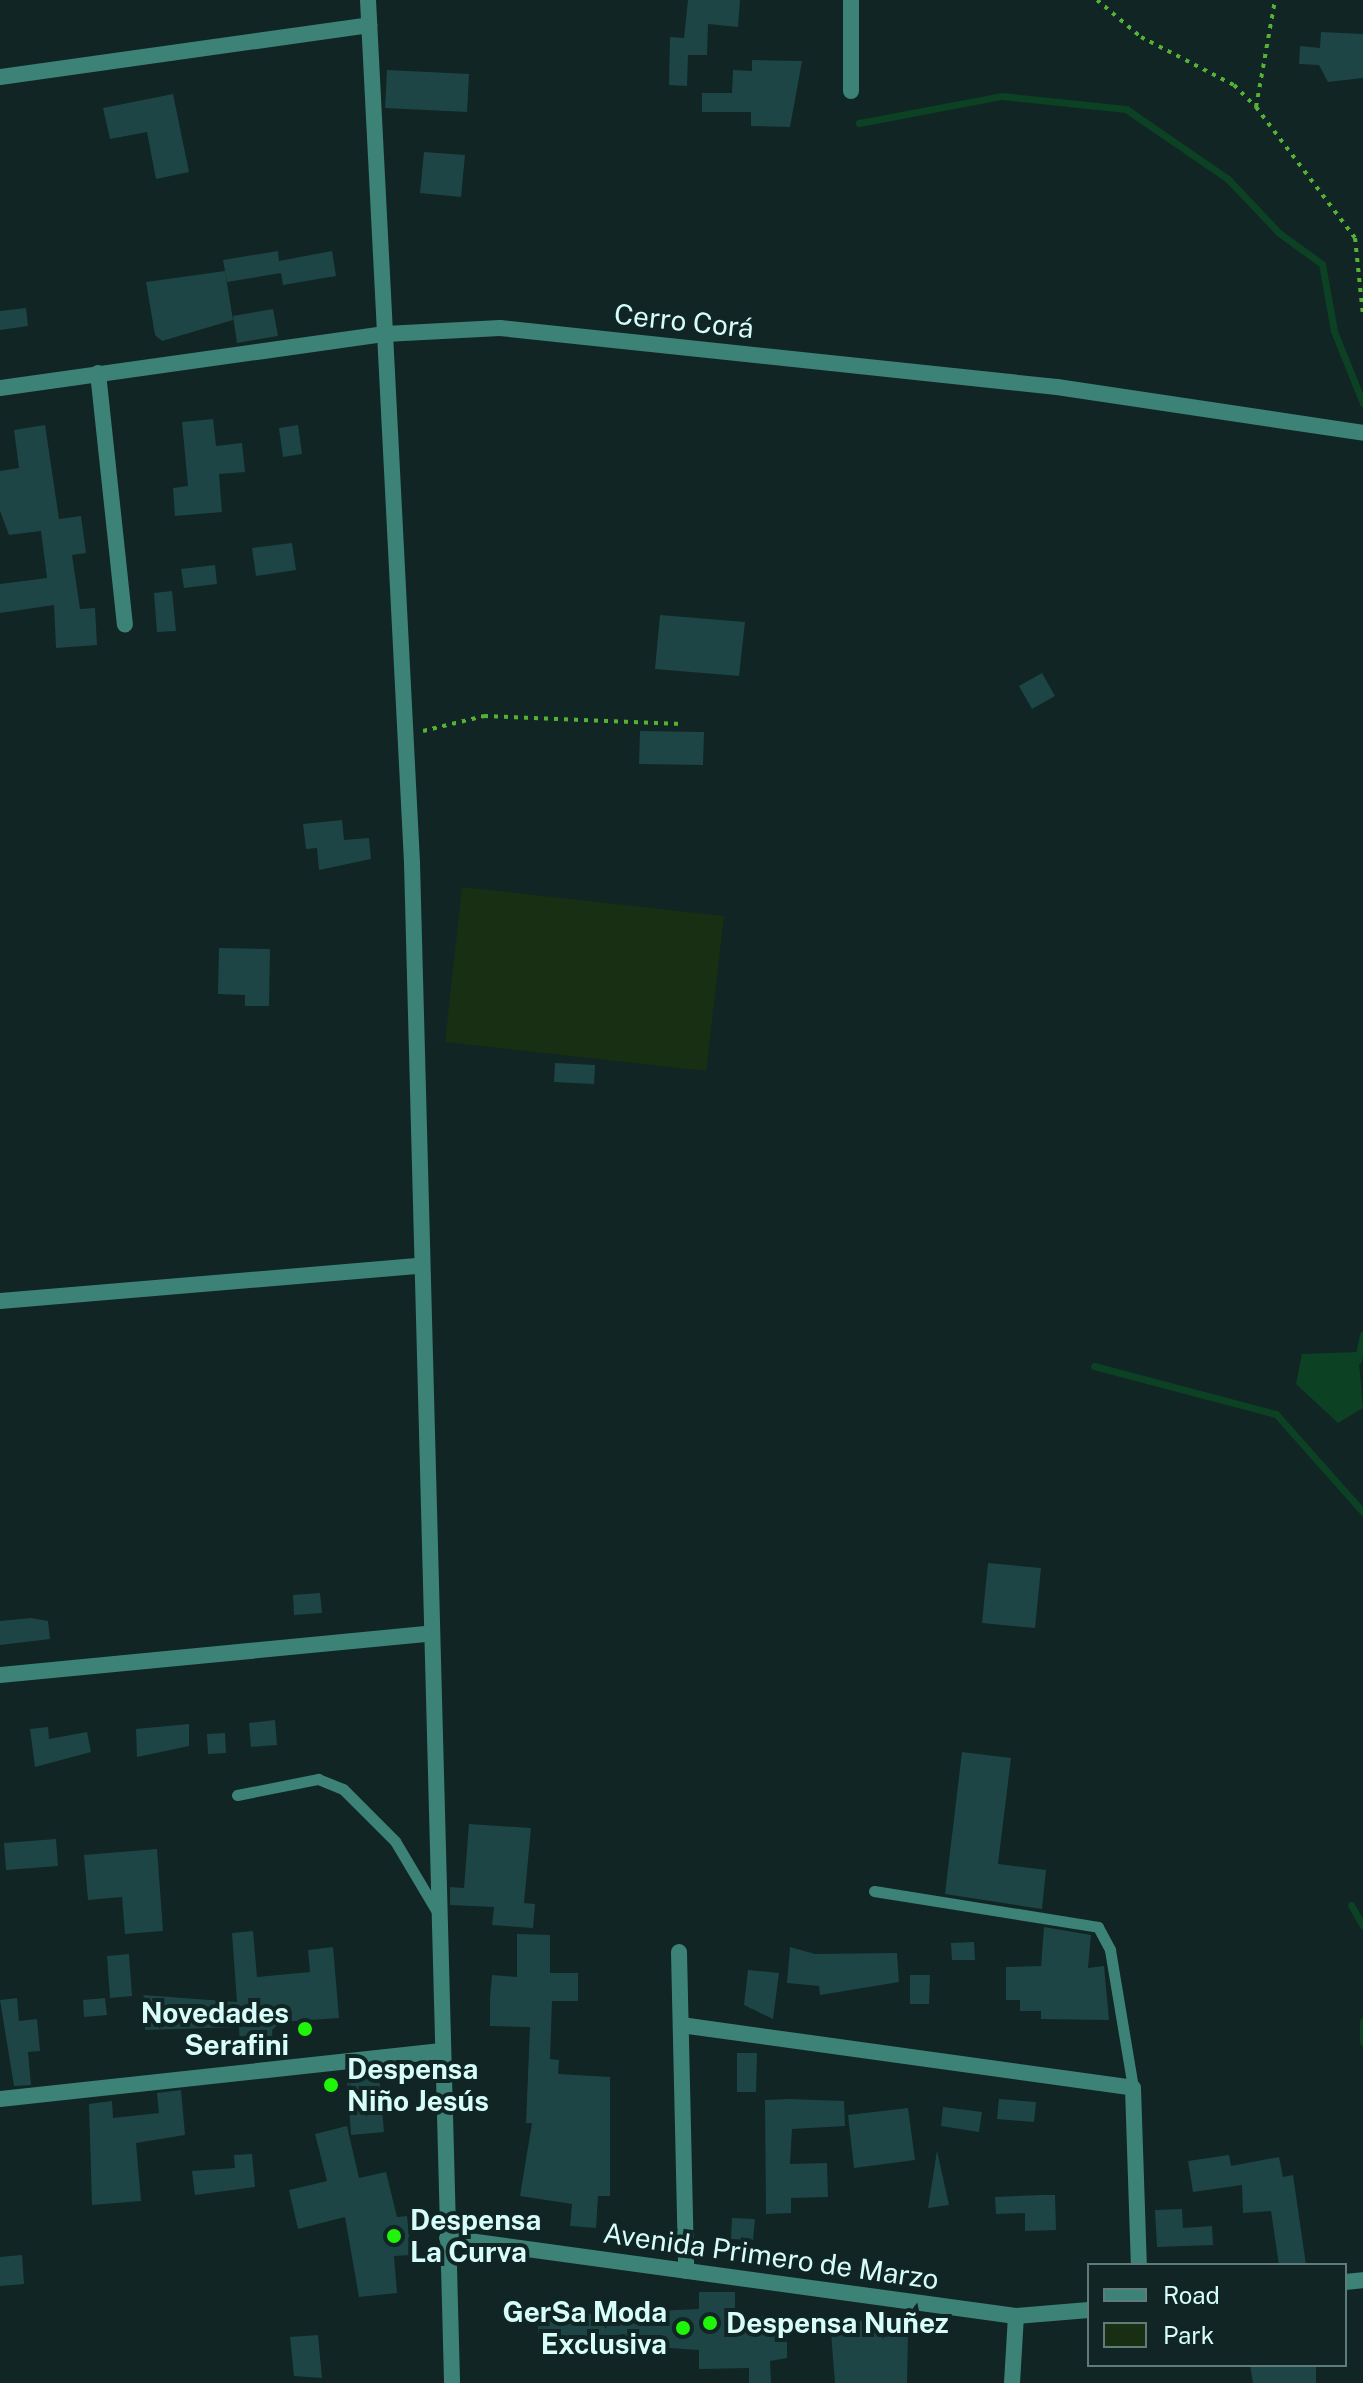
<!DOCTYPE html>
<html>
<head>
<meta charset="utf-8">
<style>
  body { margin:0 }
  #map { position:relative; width:1363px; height:2383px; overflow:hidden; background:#102524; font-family:"Public Sans",sans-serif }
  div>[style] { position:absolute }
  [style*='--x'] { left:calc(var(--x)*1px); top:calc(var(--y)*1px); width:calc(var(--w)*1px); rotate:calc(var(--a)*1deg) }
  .green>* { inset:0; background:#192f13 }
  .water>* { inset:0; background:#0c4124 }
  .stream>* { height:7px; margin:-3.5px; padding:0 3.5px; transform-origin:3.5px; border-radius:3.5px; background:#0c4124 }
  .building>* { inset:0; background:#1d4545 }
  .path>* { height:4px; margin-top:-2px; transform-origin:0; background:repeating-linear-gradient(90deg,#55b235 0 4px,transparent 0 10px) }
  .service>* { height:11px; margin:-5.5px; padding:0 5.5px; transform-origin:5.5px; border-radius:5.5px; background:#3d8277 }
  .minor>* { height:16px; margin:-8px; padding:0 8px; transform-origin:8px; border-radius:8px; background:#3d8277 }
  .dots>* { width:22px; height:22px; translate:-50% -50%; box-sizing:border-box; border:4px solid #102524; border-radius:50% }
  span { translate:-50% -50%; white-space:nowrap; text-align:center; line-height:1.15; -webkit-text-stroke:8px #102524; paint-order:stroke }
  .street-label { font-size:28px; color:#d6fdfa }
  .poi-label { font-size:28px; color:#d6fdfa; font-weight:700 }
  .right { translate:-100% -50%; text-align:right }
  .left { translate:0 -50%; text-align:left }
  .legend { position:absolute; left:1087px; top:2263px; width:260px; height:104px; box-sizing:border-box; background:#102524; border:2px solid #5f7b7a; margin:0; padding:10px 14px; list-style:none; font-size:24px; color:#d6fdfa }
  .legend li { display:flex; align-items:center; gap:16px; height:40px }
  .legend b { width:40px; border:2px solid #5f7b7a }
</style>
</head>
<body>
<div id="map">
  <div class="green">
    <div style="clip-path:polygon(462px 887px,724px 916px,706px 1071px,445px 1042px)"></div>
  </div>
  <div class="water">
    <div style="clip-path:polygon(1358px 1352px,1363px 1408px,1338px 1423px,1296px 1384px,1302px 1354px)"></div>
  </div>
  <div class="stream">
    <div style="--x:859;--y:123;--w:146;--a:-10.7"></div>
    <div style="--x:1002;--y:96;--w:125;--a:6"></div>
    <div style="--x:1126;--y:109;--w:124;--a:34.5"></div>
    <div style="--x:1228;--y:179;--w:74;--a:46.6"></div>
    <div style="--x:1279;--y:233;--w:53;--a:35.8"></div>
    <div style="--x:1322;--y:264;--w:68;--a:79.8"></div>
    <div style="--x:1334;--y:331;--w:78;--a:68.1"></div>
    <div style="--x:1358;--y:1360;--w:26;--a:-79"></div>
    <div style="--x:1094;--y:1366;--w:188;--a:14.8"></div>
    <div style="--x:1276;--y:1414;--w:131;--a:48.4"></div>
    <div style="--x:1351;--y:1905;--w:24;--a:60"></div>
    <div style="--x:1363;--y:2021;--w:21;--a:90"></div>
  </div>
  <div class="building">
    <div style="clip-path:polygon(688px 0,740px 0,738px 27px,708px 24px,707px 55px,688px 55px,687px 86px,669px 85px,670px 37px,684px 38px)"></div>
    <div style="clip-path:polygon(1321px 32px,1363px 34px,1363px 78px,1328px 82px,1319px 65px,1299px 64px,1300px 46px,1320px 48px)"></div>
    <div style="clip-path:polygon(752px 60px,802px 61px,790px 127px,751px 126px,751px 112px,702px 112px,702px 93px,732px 93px,733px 70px,752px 71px)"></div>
    <div style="clip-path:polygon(387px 70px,469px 74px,467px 112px,385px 108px)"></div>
    <div style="clip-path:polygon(173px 94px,189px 172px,156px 179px,147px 132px,110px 139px,103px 108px)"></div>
    <div style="clip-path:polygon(424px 152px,465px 155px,461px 197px,420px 193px)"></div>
    <div style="clip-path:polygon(278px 251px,279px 261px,332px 251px,336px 276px,283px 285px,281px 273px,227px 282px,223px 260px)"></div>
    <div style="clip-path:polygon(225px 271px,233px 320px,162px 341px,155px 335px,146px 282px)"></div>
    <div style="clip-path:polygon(26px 308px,28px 326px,0 330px,0 311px)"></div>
    <div style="clip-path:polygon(273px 309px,278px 336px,237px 343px,233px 316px)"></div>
    <div style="clip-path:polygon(213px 419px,216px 446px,242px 443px,245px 472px,219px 474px,222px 512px,175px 516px,173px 488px,188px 486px,182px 422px)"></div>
    <div style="clip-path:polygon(45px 425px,59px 519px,81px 516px,86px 553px,72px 555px,80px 609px,95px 608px,97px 645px,56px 648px,54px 605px,0 613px,0 584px,47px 578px,41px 531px,9px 535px,0 511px,0 471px,19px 468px,14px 430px)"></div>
    <div style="clip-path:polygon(298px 425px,302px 454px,283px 457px,279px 428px)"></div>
    <div style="clip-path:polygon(292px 543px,296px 570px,256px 576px,252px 548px)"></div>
    <div style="clip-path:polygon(215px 565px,217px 584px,184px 588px,181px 569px)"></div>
    <div style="clip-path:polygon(172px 591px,176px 631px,157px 632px,154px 593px)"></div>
    <div style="clip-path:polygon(660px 615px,745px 622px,739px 676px,655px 669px)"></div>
    <div style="clip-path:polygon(1042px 673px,1055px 696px,1032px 709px,1019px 686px)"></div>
    <div style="clip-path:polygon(640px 731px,704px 732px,703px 765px,639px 764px)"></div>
    <div style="clip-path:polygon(342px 820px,344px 840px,369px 838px,371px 859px,319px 870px,317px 848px,306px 849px,303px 824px)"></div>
    <div style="clip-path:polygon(219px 948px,270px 949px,269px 1006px,245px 1006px,245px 995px,218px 994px)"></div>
    <div style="clip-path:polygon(555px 1063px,595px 1065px,594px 1084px,554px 1082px)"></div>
    <div style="clip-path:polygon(988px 1563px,1041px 1568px,1035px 1628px,982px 1623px)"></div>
    <div style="clip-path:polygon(320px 1593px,322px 1613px,294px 1615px,293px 1595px)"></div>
    <div style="clip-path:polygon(31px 1618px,48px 1621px,50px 1639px,0 1645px,0 1621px)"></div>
    <div style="clip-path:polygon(275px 1720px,277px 1745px,251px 1747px,249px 1723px)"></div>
    <div style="clip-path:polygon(189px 1724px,189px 1746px,137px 1757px,136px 1729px)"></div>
    <div style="clip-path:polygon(48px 1727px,49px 1739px,87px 1732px,91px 1752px,35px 1767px,30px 1729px)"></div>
    <div style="clip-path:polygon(225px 1733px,226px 1753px,208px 1754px,207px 1734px)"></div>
    <div style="clip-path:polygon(962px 1752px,1011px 1758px,998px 1864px,1046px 1870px,1042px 1909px,945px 1894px)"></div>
    <div style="clip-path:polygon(469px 1824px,531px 1828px,524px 1903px,535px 1904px,533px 1928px,492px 1925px,494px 1907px,450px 1905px,450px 1887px,464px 1888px)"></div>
    <div style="clip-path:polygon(56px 1839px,58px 1866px,6px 1870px,4px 1843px)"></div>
    <div style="clip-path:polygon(157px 1849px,163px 1931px,125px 1934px,122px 1897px,88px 1900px,84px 1855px)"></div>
    <div style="clip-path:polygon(1044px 1927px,1091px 1935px,1088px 1968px,1104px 1966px,1109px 2020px,1041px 2019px,1041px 2011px,1020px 2011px,1020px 2000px,1006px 2000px,1006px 1967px,1041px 1966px)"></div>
    <div style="clip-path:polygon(253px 1931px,257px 1977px,310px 1972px,308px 1950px,333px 1947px,339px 2018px,281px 2022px,272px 2030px,273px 2046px,240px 2048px,239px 2027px,145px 2030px,143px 1995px,237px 2002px,232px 1933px)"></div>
    <div style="clip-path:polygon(517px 1934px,550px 1935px,550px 1973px,578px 1973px,578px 2001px,552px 2001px,550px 2059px,559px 2060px,558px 2074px,610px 2077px,610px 2196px,598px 2196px,596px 2228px,570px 2226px,572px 2204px,520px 2196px,532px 2123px,526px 2123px,530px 2027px,490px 2026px,490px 1998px,492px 1975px,517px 1977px)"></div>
    <div style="clip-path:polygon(974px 1942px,975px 1960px,952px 1960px,951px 1943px)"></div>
    <div style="clip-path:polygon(790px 1947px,815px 1954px,897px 1953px,899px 1982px,820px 1995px,819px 1986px,787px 1983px)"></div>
    <div style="clip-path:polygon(129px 1954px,132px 1996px,110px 1998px,107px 1956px)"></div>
    <div style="clip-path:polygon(748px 1970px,779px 1973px,773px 2019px,744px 2005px)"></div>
    <div style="clip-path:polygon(910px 1975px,930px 1975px,929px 2004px,910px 2004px)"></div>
    <div style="clip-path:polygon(17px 1998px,19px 2021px,37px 2019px,40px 2051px,28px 2052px,31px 2085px,14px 2086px,0 2000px)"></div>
    <div style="clip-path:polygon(105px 1998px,107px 2015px,84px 2017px,83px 2000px)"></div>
    <div style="clip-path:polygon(737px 2053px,757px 2053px,756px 2092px,737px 2092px)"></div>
    <div style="clip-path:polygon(379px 2076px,384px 2132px,351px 2135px,347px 2078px)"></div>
    <div style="clip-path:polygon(181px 2090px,185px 2135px,136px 2143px,141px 2201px,92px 2205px,89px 2104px,112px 2101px,113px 2118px,159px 2113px,157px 2093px)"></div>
    <div style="clip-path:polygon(789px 2099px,844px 2101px,845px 2126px,792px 2129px,790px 2164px,827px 2163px,828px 2197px,791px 2198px,791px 2213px,766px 2214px,765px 2100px)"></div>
    <div style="clip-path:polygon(999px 2099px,1036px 2102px,1034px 2122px,997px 2119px)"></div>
    <div style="clip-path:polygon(943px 2107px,982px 2112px,979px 2132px,941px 2126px)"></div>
    <div style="clip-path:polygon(908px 2108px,915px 2160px,854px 2168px,848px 2115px)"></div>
    <div style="clip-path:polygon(347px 2126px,359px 2178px,386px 2172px,397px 2217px,407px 2216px,411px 2255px,394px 2256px,397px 2293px,359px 2297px,345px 2217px,298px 2229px,289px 2190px,327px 2181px,315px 2134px)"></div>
    <div style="clip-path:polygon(937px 2151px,949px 2205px,928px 2208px)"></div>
    <div style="clip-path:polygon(252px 2154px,255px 2187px,195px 2195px,192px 2171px,235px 2168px,234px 2155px)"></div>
    <div style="clip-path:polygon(1229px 2155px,1231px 2166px,1279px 2157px,1283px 2177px,1293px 2175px,1306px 2265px,1279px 2265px,1271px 2211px,1243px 2213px,1242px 2185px,1193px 2192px,1188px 2161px)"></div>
    <div style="clip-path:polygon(1041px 2195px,1055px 2195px,1056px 2230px,1025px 2231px,1025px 2213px,996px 2214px,995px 2197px)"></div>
    <div style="clip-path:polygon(1182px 2209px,1183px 2228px,1212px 2226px,1213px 2245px,1157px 2247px,1155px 2210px)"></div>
    <div style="clip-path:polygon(732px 2218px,755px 2219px,753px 2240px,731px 2239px)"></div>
    <div style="clip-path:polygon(22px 2255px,24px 2284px,0 2286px,0 2257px)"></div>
    <div style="clip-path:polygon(699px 2292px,735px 2292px,735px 2316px,787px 2316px,787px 2358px,770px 2361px,771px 2383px,749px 2383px,749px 2368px,699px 2369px,699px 2350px,625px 2345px,625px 2334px,586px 2339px,588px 2352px,543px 2358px,537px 2322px,551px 2316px,699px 2309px)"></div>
    <div style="clip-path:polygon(830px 2320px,876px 2321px,876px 2331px,908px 2331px,907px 2383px,835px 2383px)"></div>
    <div style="clip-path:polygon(318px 2335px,322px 2378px,294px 2376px,290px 2337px)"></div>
    <div style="clip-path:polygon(1250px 2365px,1316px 2365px,1316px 2383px,1253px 2383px)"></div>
  </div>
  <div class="path">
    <div style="--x:1097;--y:0;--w:57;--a:40.1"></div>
    <div style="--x:1141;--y:37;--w:105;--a:27.3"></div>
    <div style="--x:1234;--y:85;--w:31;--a:45"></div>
    <div style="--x:1256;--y:107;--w:164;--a:52.9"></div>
    <div style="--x:1355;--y:238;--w:77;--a:84.1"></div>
    <div style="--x:1256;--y:107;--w:109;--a:-79.9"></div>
    <div style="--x:423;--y:731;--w:63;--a:-13.8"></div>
    <div style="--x:484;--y:716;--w:198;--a:2.3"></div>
  </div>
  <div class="service">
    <div style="--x:237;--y:1795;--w:83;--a:-11.2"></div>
    <div style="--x:318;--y:1779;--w:27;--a:22"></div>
    <div style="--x:343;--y:1789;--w:74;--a:45"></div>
    <div style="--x:395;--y:1841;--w:80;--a:59.3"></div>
    <div style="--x:874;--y:1891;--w:227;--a:9.1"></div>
    <div style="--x:1098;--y:1927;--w:26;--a:62"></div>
    <div style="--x:1110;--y:1950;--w:140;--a:80.5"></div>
  </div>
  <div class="minor">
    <div style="--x:368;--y:0;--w:864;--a:87.08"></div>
    <div style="--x:412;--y:863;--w:1521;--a:88.49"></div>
    <div style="--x:851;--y:0;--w:91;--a:90"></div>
    <div style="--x:0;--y:77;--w:373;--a:-8"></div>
    <div style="--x:98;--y:373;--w:253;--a:83.9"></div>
    <div style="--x:0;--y:388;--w:389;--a:-8"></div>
    <div style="--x:385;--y:334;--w:115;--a:-3"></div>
    <div style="--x:500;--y:328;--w:560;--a:6.05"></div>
    <div style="--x:1057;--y:387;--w:309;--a:8.5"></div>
    <div style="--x:0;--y:1301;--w:421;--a:-4.8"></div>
    <div style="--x:0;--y:1675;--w:430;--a:-5.5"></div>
    <div style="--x:679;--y:1952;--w:319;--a:88.7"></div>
    <div style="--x:681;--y:2025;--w:456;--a:7.9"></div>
    <div style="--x:1133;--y:2088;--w:177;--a:88.1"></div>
    <div style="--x:0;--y:2099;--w:444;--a:-6.2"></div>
    <div style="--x:447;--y:2238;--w:574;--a:7.81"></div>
    <div style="--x:1016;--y:2316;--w:73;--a:-4.7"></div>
    <div style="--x:1345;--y:2282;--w:18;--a:-6"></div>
    <div style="--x:1012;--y:2383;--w:67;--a:-86.6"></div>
  </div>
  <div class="dots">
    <div style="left:305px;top:2029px;background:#21f40b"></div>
    <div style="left:331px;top:2085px;background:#21f40b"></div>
    <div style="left:394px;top:2236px;background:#21f40b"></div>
    <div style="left:710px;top:2323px;background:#21f40b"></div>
    <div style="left:683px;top:2328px;background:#21f40b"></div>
  </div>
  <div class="street-label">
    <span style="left:684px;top:321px;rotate:6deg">Cerro Corá</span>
    <span style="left:771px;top:2256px;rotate:8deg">Avenida Primero de Marzo</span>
  </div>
  <div class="poi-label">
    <span class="right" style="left:289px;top:2029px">Novedades<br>Serafini</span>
    <span class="left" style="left:347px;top:2085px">Despensa<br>Niño Jesús</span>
    <span class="left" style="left:410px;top:2236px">Despensa<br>La Curva</span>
    <span class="right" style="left:667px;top:2328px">GerSa Moda<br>Exclusiva</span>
    <span class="left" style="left:726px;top:2323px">Despensa Nuñez</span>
  </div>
  <ul class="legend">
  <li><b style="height:10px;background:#3d8277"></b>Road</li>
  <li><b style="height:22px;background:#192f13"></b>Park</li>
  </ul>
</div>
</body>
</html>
